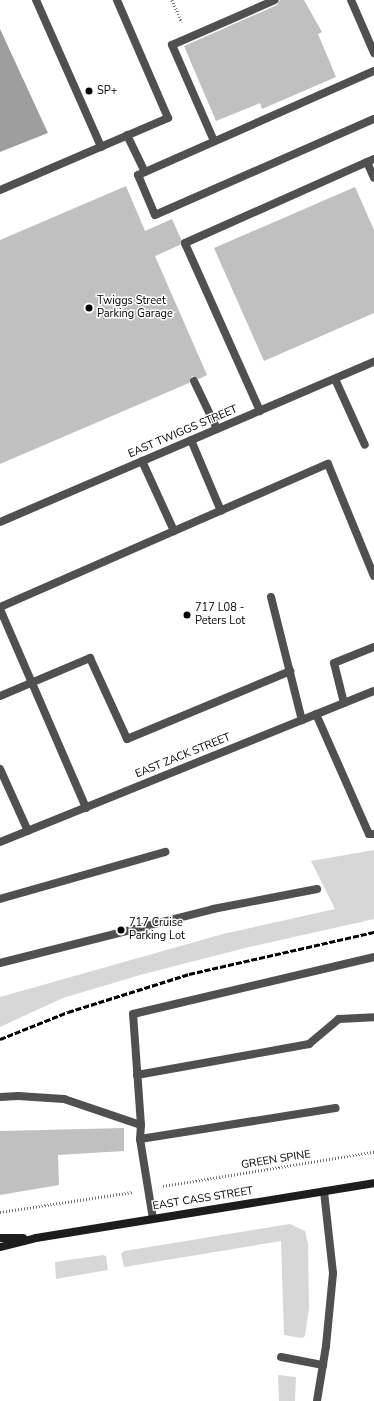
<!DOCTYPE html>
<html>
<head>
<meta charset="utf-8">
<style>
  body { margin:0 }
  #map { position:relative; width:374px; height:1401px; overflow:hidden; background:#fff; font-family:"Nunito Sans",sans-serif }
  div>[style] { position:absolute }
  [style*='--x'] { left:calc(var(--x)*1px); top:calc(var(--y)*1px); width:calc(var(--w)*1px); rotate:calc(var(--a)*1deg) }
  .green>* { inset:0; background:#d7d7d7 }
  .water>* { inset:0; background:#9e9e9e }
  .building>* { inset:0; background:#c0c0c0 }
  .path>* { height:2.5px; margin-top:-1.25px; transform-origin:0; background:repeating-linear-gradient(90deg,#727272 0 1px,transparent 0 3px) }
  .service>* { height:8px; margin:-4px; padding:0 4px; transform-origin:4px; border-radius:4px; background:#505050 }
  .minor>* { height:8px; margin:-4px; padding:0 4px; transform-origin:4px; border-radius:4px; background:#505050 }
  .tertiary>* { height:8px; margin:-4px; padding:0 4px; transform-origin:4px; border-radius:4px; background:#505050 }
  .secondary>* { height:8px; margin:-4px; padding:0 4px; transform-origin:4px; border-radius:4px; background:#1d1d1d }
  .rail>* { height:3px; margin-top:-1.5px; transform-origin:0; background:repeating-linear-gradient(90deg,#000 0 6px,transparent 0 8px) }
  .dots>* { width:11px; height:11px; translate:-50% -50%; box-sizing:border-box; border:2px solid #fff; border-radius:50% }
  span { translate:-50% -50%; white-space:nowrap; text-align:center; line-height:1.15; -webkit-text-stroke:3px #fff; paint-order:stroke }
  .poi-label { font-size:11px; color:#000 }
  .left { translate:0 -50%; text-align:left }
  .street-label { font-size:11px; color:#000 }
</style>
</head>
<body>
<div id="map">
  <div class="green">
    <div style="clip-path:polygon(374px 850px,374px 919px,249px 947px,140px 975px,63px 998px,0 1027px,0 997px,223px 934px,335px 909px,311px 861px)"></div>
    <div style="clip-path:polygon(290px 1224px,305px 1231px,308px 1244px,309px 1308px,305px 1336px,302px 1338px,284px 1335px,281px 1241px,124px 1267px,121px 1254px,124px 1251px)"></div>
    <div style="clip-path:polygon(103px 1255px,106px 1256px,108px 1270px,56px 1279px,55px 1262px)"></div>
    <div style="clip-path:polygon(278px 1375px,296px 1377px,295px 1401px,279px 1401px)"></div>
  </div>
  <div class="water">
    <div style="clip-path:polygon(0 29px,48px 133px,0 152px)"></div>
  </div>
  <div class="building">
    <div style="clip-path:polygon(280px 0,304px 0,322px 32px,318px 34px,336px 77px,262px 109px,260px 103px,216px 121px,184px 46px,277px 5px)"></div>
    <div style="clip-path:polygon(126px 186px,145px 231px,172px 219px,181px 239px,180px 245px,155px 256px,207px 375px,199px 379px,192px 376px,189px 383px,0 464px,0 240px)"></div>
    <div style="clip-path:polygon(355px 187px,374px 230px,374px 313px,264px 361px,214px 248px)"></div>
    <div style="clip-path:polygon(124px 1128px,124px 1151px,58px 1155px,59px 1185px,0 1195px,0 1131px)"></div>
  </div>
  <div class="path">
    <div style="--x:172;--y:0;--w:24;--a:66"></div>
    <div style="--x:163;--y:1186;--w:214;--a:-9.2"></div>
    <div style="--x:0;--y:1212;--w:134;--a:-8.6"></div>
  </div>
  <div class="service">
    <div style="--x:36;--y:0;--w:161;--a:66.1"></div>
    <div style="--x:374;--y:71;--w:258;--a:156.2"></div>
    <div style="--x:138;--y:175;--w:43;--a:67"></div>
    <div style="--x:155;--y:215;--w:239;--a:-23.7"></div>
    <div style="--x:127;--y:135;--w:41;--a:64.1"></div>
    <div style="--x:214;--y:141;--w:105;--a:-113.6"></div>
    <div style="--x:172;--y:45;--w:112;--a:-23.6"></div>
    <div style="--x:367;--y:162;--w:17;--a:66"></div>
    <div style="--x:0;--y:190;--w:183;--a:-23.2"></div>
    <div style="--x:168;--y:118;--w:129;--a:-113.4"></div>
    <div style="--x:335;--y:379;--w:72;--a:65.6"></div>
    <div style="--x:194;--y:381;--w:53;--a:64.4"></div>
    <div style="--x:260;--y:411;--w:184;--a:-114.1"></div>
    <div style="--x:185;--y:243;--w:207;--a:-24"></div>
    <div style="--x:191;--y:440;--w:77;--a:67.1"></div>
    <div style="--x:142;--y:461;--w:77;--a:65.4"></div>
    <div style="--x:271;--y:597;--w:127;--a:75.9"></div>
    <div style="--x:0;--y:607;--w:358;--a:-23.6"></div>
    <div style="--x:328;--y:464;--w:121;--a:67.7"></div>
    <div style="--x:0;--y:609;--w:217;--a:66.6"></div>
    <div style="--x:0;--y:696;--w:98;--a:-22.9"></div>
    <div style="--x:90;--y:658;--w:89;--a:65.4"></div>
    <div style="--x:127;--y:739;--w:177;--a:-22.6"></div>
    <div style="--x:344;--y:703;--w:41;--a:-104"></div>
    <div style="--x:334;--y:663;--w:43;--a:-21.8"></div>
    <div style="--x:316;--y:714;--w:131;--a:66.2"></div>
    <div style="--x:369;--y:834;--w:5;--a:0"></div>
    <div style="--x:0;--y:769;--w:68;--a:65.7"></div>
    <div style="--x:0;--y:899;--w:172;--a:-15.9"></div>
    <div style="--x:0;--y:963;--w:220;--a:-14.2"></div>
    <div style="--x:213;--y:909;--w:106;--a:-10.9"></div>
    <div style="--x:137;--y:1075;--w:175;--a:-10.2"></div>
    <div style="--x:309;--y:1044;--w:39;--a:-40"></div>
    <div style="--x:339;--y:1019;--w:35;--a:-3"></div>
    <div style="--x:0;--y:1097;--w:18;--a:-3"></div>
    <div style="--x:18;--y:1096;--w:46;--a:3.7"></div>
    <div style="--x:64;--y:1099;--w:81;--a:18.7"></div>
    <div style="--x:141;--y:1125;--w:14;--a:94"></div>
    <div style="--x:140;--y:1139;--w:81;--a:80.8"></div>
    <div style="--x:141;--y:1125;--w:111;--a:-94.1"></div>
    <div style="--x:133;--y:1014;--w:248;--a:-13.3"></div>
    <div style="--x:140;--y:1139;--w:198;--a:-9"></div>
    <div style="--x:281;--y:1357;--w:43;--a:10.8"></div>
  </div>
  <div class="minor">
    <div style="--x:351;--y:0;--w:58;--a:66.5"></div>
    <div style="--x:317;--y:1401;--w:56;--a:-80.7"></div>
    <div style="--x:326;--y:1346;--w:73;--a:-84.5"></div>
    <div style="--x:333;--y:1273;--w:82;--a:-96.3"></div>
  </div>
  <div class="tertiary">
    <div style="--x:0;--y:522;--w:407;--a:-23.2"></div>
    <div style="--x:0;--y:842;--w:403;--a:-22"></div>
  </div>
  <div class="secondary">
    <div style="--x:0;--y:1238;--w:23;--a:0"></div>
    <div style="--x:0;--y:1247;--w:37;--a:-14"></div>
    <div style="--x:36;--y:1238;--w:342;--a:-9.2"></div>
  </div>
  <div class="rail">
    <div style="--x:0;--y:1039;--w:73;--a:-21.7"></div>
    <div style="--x:68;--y:1012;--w:127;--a:-17.4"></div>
    <div style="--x:189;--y:974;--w:190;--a:-12.8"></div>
  </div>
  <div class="dots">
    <div style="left:89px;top:91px;background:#000"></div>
    <div style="left:89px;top:308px;background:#000"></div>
    <div style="left:187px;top:615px;background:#000"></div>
    <div style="left:121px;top:930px;background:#000"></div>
  </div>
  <div class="poi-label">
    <span class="left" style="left:97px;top:91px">SP+</span>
    <span class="left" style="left:97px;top:308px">Twiggs Street<br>Parking Garage</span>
    <span class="left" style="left:195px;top:615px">717 L08 -<br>Peters Lot</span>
    <span class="left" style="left:129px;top:930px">717 Cruise<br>Parking Lot</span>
  </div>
  <div class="street-label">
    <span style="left:183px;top:432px;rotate:-23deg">EAST TWIGGS STREET</span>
    <span style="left:183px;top:756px;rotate:-22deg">EAST ZACK STREET</span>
    <span style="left:276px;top:1160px;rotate:-9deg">GREEN SPINE</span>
    <span style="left:203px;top:1199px;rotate:-9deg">EAST CASS STREET</span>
  </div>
</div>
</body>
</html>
